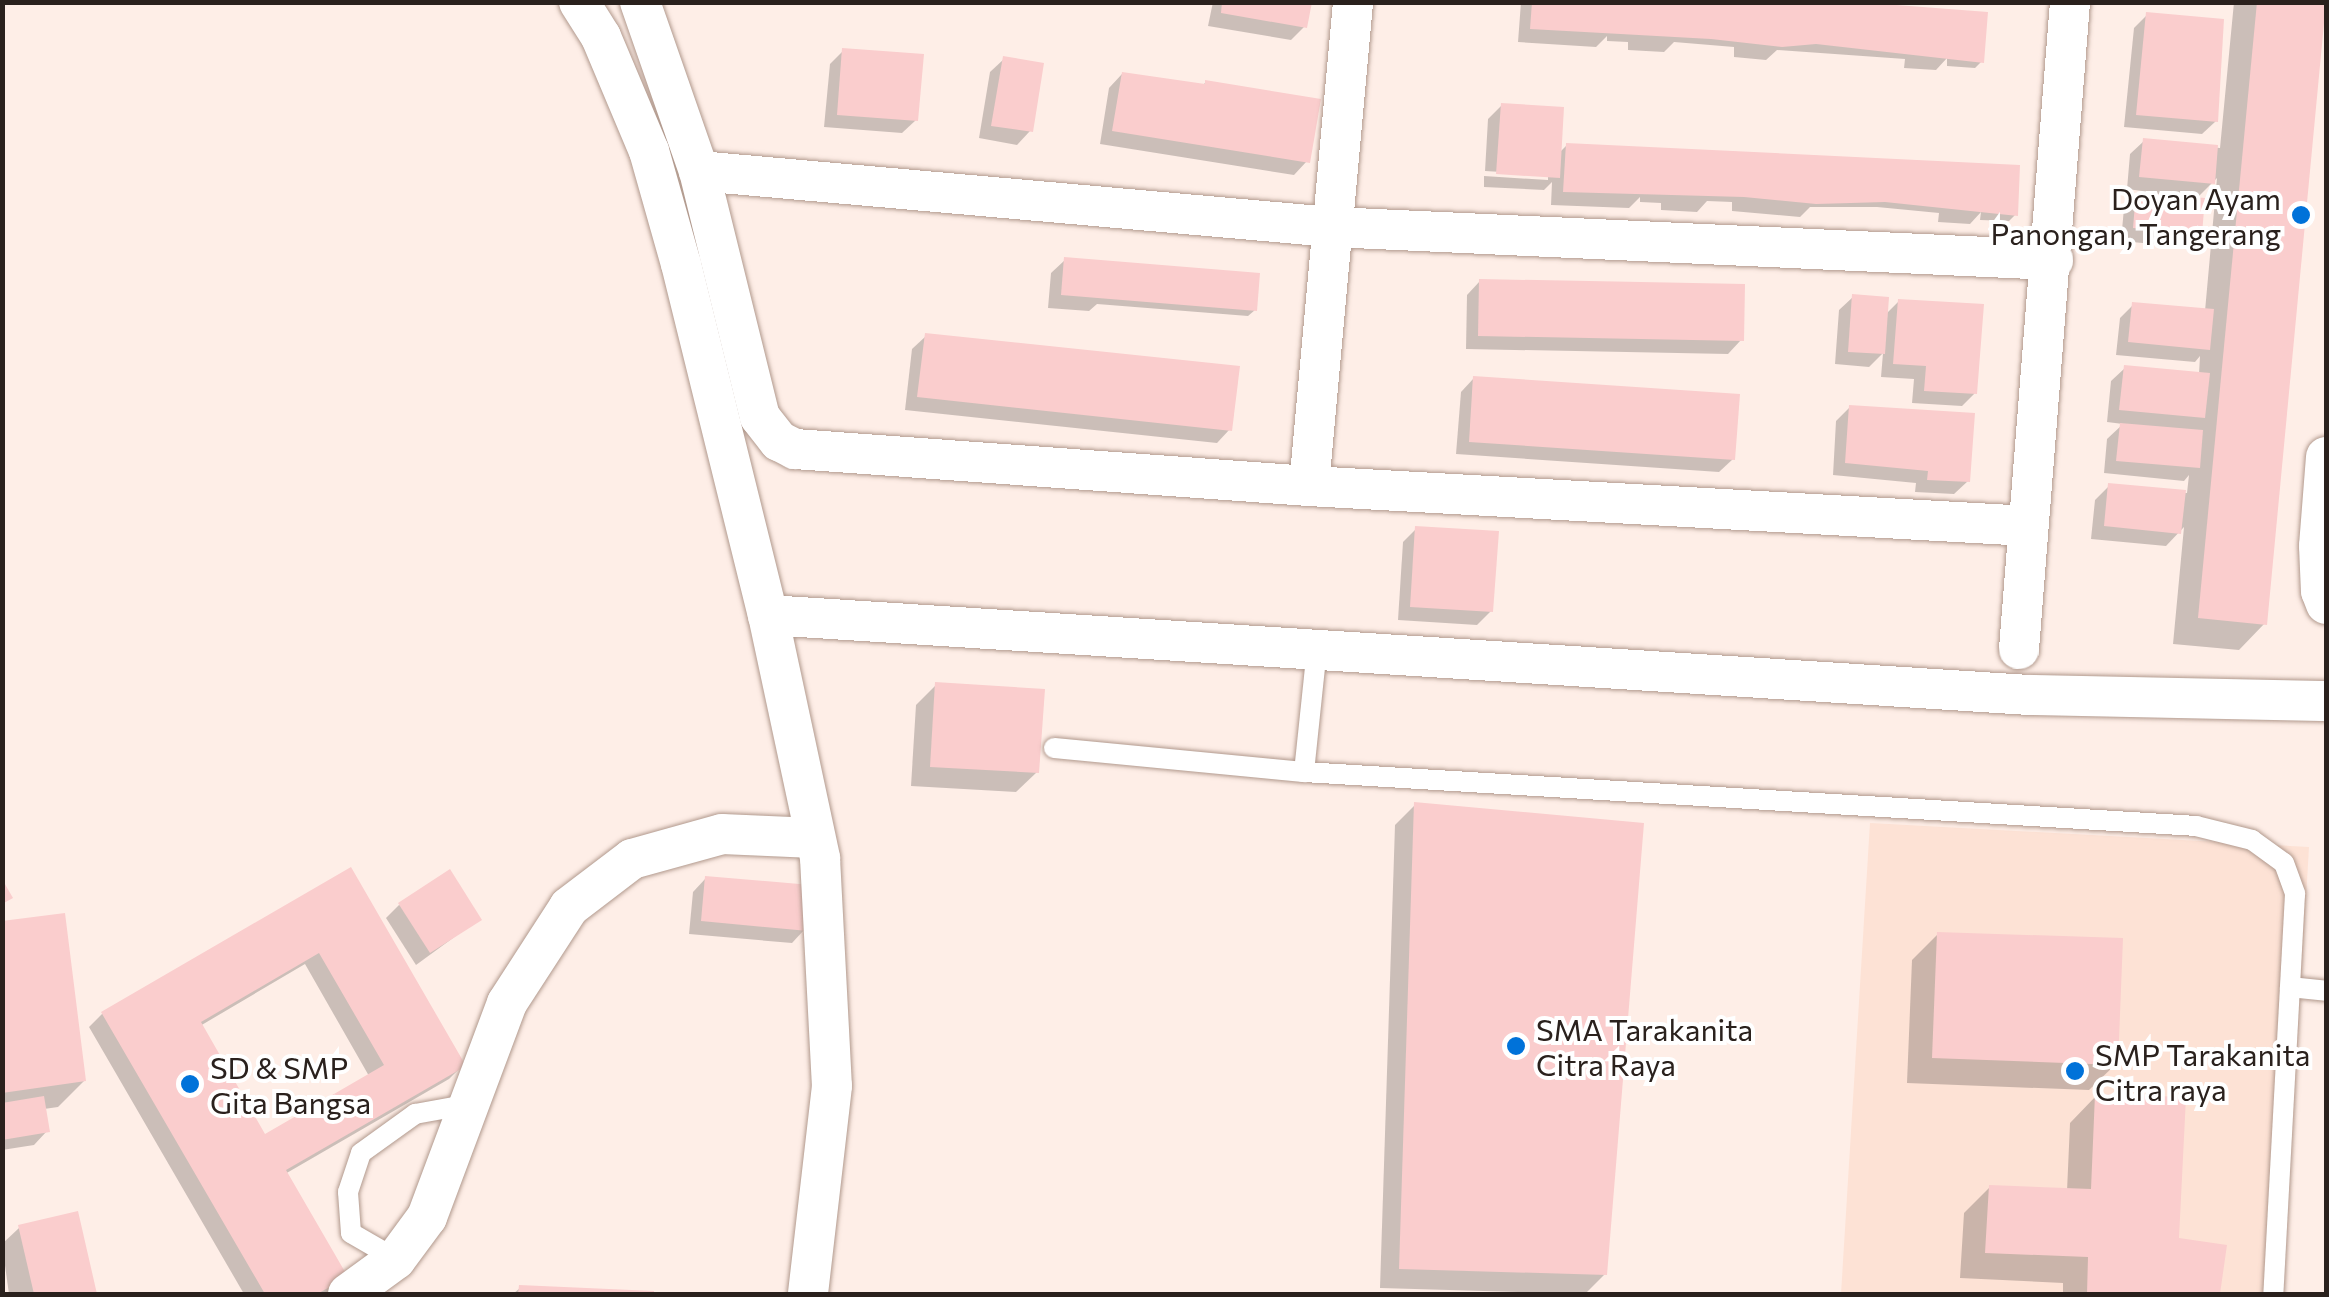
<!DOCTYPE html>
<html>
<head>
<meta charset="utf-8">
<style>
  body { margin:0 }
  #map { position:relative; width:2329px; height:1297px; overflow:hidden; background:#feeee7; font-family:Commissioner,sans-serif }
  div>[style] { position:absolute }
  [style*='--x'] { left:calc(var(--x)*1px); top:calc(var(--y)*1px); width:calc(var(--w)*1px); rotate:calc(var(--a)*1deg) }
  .built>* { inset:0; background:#fde2d5 }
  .shadow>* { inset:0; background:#0003 }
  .building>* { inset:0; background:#facdcd }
  .roads { filter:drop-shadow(0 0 2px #b1998d) drop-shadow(0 0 2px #b1998d) }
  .service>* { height:20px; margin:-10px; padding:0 10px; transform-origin:10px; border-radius:10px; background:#fff }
  .minor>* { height:40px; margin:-20px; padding:0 20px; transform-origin:20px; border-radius:20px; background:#fff }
  .dots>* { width:28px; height:28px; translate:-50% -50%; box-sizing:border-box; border:5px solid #fff; border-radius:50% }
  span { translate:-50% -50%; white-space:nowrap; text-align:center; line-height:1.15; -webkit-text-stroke:8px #fff; paint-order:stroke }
  .poi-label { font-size:30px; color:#2a211d }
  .right { translate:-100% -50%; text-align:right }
  .left { translate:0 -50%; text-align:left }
  .frame { position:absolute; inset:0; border:5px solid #2a211d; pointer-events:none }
</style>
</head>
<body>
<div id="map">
  <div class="built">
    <div style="clip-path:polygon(1870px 823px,2309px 847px,2283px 1294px,1841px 1294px)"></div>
  </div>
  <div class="shadow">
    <div style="clip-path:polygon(1213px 2px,1309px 2px,1305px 26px,1291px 40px,1208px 26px)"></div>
    <div style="clip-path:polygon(1521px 2px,1817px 2px,1981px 62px,1975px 68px,1947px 66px,1947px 58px,1936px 70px,1904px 68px,1905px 59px,1777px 50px,1766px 60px,1734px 57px,1734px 47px,1674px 42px,1664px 52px,1628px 50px,1628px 42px,1607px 41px,1607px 36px,1596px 47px,1518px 42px)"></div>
    <div style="clip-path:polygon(2234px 2px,2324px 2px,2265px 623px,2239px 650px,2173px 644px,2184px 527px,2166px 546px,2091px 539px,2095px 500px,2109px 486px,2187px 493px,2189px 475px,2184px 481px,2104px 473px,2107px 439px,2123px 424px,2107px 422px,2111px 381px,2125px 368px,2199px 374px,2200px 356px,2195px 362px,2116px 355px,2120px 318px,2133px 305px,2205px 311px,2217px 178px,2195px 200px,2199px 233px,2186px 247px,2121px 241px,2124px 208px,2142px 191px,2127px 189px,2130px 154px,2144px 141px,2220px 148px)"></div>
    <div style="clip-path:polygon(2147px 15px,2216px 121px,2202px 134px,2124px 127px,2134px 28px)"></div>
    <div style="clip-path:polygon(843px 51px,916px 120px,902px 133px,824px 127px,830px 64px)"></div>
    <div style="clip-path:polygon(1004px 59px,1030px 131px,1017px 145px,979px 138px,990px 72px)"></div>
    <div style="clip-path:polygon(1122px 74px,1202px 86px,1206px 82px,1307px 161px,1294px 175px,1100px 144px,1109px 88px)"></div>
    <div style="clip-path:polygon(1502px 105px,1559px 153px,1567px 145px,2015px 215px,2009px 221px,1980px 220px,1981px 212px,1970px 224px,1938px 222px,1939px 213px,1877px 207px,1810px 207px,1800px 217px,1732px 211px,1732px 202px,1707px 201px,1697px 212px,1661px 210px,1661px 203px,1640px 202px,1640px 197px,1629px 208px,1551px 205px,1552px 182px,1544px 190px,1484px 187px,1484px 176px,1548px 180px,1548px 175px,1485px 171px,1488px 119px)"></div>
    <div style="clip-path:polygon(1065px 260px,1255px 310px,1248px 316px,1097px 304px,1089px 311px,1048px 308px,1051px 273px)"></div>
    <div style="clip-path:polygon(1480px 281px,1741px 340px,1728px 354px,1466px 349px,1467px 295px)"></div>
    <div style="clip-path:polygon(1853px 297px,1885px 315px,1899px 301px,1975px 393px,1962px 406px,1912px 403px,1914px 379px,1881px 377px,1883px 353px,1869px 367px,1835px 364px,1839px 310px)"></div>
    <div style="clip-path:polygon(926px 336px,1230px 429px,1217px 443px,905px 410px,912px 349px)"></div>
    <div style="clip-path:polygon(1474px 378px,1733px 459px,1719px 472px,1456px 454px,1461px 392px)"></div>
    <div style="clip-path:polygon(1850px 407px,1968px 481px,1954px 494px,1915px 492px,1916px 483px,1833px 475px,1836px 421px)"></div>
    <div style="clip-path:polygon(1416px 529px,1491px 611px,1477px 625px,1398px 620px,1403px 542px)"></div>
    <div style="clip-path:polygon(936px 685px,1037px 772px,1016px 792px,911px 786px,916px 705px)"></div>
    <div style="clip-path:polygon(1415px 805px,1605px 1274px,1585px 1294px,1380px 1288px,1395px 825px)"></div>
    <div style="clip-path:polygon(evenodd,350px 871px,462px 1066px,449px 1079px,285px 1174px,332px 1290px,323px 1294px,244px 1294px,89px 1027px,102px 1014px,350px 871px,305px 964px,369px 1076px,264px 1137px,200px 1026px,305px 964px)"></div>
    <div style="clip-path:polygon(706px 878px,805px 929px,792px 943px,689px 934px,693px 892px)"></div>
    <div style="clip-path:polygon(399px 905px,479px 919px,416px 965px,386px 918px)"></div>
    <div style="clip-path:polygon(2px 924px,84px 1081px,58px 1107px,44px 1109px,47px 1131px,34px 1145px,2px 1150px)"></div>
    <div style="clip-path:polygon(1938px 934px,2116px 1064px,2089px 1090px,1907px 1083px,1912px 960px)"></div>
    <div style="clip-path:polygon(2096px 1096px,2177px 1240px,2224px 1247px,2217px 1294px,2063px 1294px,2063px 1283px,1960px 1278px,1964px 1213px,1990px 1187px,2067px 1191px,2070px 1123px)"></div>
    <div style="clip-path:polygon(76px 1214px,94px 1294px,9px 1294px,2px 1244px,19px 1228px)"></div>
    <div style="clip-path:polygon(520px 1288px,666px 1294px,513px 1294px)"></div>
  </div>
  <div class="building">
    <div style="clip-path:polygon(1222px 2px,1312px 2px,1307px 28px,1221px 13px)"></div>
    <div style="clip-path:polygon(1532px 2px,1857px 2px,1988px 12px,1984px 63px,1816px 44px,1782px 47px,1711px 39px,1530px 29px)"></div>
    <div style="clip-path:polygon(2257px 2px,2326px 2px,2267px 625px,2198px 618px)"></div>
    <div style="clip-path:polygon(2146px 12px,2224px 19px,2218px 122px,2136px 115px)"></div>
    <div style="clip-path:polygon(842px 48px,924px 54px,918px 121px,837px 115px)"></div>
    <div style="clip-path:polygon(1003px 56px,1044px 63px,1033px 132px,991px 126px)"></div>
    <div style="clip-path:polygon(1122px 72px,1205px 84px,1205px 80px,1321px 99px,1310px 163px,1112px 131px)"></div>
    <div style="clip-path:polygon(1501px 103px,1564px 107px,1560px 178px,1496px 174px)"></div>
    <div style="clip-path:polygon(2143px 138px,2218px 145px,2215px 184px,2139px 177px)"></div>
    <div style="clip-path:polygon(1566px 143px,2020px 165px,2018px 216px,1885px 202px,1816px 204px,1744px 197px,1563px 192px)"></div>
    <div style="clip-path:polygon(2136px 192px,2205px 198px,2202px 234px,2133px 228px)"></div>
    <div style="clip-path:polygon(1064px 257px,1260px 273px,1257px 311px,1061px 295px)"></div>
    <div style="clip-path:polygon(1479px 279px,1745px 284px,1744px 341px,1478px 336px)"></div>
    <div style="clip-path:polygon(1852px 294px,1889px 297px,1885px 354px,1848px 352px)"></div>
    <div style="clip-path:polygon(1898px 299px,1984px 304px,1977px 394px,1924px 391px,1926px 366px,1893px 364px)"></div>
    <div style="clip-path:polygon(2132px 302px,2214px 309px,2210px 350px,2128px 342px)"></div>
    <div style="clip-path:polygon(925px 333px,1240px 366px,1232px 431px,917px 397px)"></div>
    <div style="clip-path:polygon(2124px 365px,2210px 373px,2205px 418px,2119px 410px)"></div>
    <div style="clip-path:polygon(1473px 376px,1740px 394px,1735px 460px,1469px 442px)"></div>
    <div style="clip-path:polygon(1849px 405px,1975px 413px,1970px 482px,1927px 480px,1928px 471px,1845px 463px)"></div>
    <div style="clip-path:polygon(2120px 423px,2203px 430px,2200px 468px,2116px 461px)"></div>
    <div style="clip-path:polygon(2108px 483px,2186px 490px,2181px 534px,2104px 526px)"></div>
    <div style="clip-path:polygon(1415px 526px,1499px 531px,1493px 612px,1410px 607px)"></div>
    <div style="clip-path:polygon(935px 682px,1045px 689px,1039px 773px,930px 767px)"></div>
    <div style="clip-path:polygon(1414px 802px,1644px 823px,1607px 1275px,1399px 1269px)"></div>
    <div style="clip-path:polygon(evenodd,351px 867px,466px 1066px,286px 1170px,348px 1277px,317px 1294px,265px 1294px,101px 1012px,351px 867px,319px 953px,384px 1065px,265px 1134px,201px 1022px,319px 953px)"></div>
    <div style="clip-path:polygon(450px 869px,482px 920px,430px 953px,398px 903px)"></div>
    <div style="clip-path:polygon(705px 876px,811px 885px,808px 931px,701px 921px)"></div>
    <div style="clip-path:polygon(2px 879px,13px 898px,2px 904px)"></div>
    <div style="clip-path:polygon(65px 913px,86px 1081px,2px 1093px,2px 921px)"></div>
    <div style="clip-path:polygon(1937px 932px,2123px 938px,2118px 1065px,1932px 1058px)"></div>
    <div style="clip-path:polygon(2095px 1094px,2186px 1097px,2179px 1238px,2227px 1245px,2220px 1294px,2087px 1294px,2088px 1257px,1985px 1253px,1989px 1185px,2091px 1189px)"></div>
    <div style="clip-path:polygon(44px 1096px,50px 1132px,2px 1140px,2px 1103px)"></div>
    <div style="clip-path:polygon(78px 1211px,97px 1294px,34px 1294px,18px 1225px)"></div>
    <div style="clip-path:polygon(519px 1285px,654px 1291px,654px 1294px,518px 1294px)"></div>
  </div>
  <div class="roads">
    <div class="service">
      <div style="--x:1054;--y:748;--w:251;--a:5.5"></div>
      <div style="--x:1304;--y:772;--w:894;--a:3.46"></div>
      <div style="--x:2196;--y:826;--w:58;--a:14"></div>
      <div style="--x:2252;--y:840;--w:39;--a:36"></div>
      <div style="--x:2284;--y:863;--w:33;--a:70"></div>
      <div style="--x:2295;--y:894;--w:401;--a:93.1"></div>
      <div style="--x:1304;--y:772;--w:125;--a:-84"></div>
      <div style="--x:2290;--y:987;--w:36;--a:6"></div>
      <div style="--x:396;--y:1259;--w:52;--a:-150"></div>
      <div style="--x:351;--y:1233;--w:41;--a:-94.2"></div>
      <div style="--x:348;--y:1192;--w:41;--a:-71.6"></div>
      <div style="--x:361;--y:1153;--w:67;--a:-35.8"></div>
      <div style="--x:415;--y:1114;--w:56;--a:-10.3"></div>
    </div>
    <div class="minor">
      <div style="--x:579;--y:2;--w:41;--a:57.8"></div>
      <div style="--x:601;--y:37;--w:124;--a:67.2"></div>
      <div style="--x:649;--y:151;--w:117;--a:74.2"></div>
      <div style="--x:681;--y:264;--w:362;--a:76.1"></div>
      <div style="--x:768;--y:615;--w:249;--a:77.9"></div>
      <div style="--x:820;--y:858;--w:228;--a:87"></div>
      <div style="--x:832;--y:1086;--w:209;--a:96.6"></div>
      <div style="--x:640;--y:2;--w:179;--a:70.8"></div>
      <div style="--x:699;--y:171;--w:253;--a:76.1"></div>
      <div style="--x:760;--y:417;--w:31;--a:52"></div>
      <div style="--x:779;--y:441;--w:18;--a:27"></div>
      <div style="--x:795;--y:449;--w:515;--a:4.12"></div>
      <div style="--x:1309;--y:486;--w:720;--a:3.18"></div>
      <div style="--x:699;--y:171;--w:635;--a:5.06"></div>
      <div style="--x:1332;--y:227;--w:722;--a:2.62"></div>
      <div style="--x:2326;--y:457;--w:89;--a:94.5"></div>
      <div style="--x:2319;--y:546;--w:45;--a:87.5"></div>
      <div style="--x:2321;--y:591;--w:14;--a:69"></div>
      <div style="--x:1309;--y:486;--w:486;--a:-84.8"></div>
      <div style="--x:768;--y:615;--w:1265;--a:3.63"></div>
      <div style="--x:2030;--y:695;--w:296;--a:1.2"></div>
      <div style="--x:2019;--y:649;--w:649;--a:-85.49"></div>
      <div style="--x:348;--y:1294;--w:59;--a:-36.1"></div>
      <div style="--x:396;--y:1259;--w:52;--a:-53.6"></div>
      <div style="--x:427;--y:1217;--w:228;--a:-69.5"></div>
      <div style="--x:507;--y:1003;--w:114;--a:-57.1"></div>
      <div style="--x:569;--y:907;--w:79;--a:-37.3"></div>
      <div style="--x:632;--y:859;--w:93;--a:-15.5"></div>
      <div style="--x:722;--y:834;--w:92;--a:2.5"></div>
    </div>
  </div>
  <div class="dots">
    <div style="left:2301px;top:215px;background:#0072d9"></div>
    <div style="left:1516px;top:1046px;background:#0072d9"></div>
    <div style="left:2075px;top:1071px;background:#0072d9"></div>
    <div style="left:190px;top:1084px;background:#0072d9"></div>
  </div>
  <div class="poi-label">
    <span class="right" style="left:2281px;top:215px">Doyan Ayam<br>Panongan, Tangerang</span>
    <span class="left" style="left:1536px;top:1046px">SMA Tarakanita<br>Citra Raya</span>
    <span class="left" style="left:2095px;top:1071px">SMP Tarakanita<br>Citra raya</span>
    <span class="left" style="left:210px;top:1084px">SD &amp; SMP<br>Gita Bangsa</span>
  </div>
  <div class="frame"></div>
</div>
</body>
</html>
